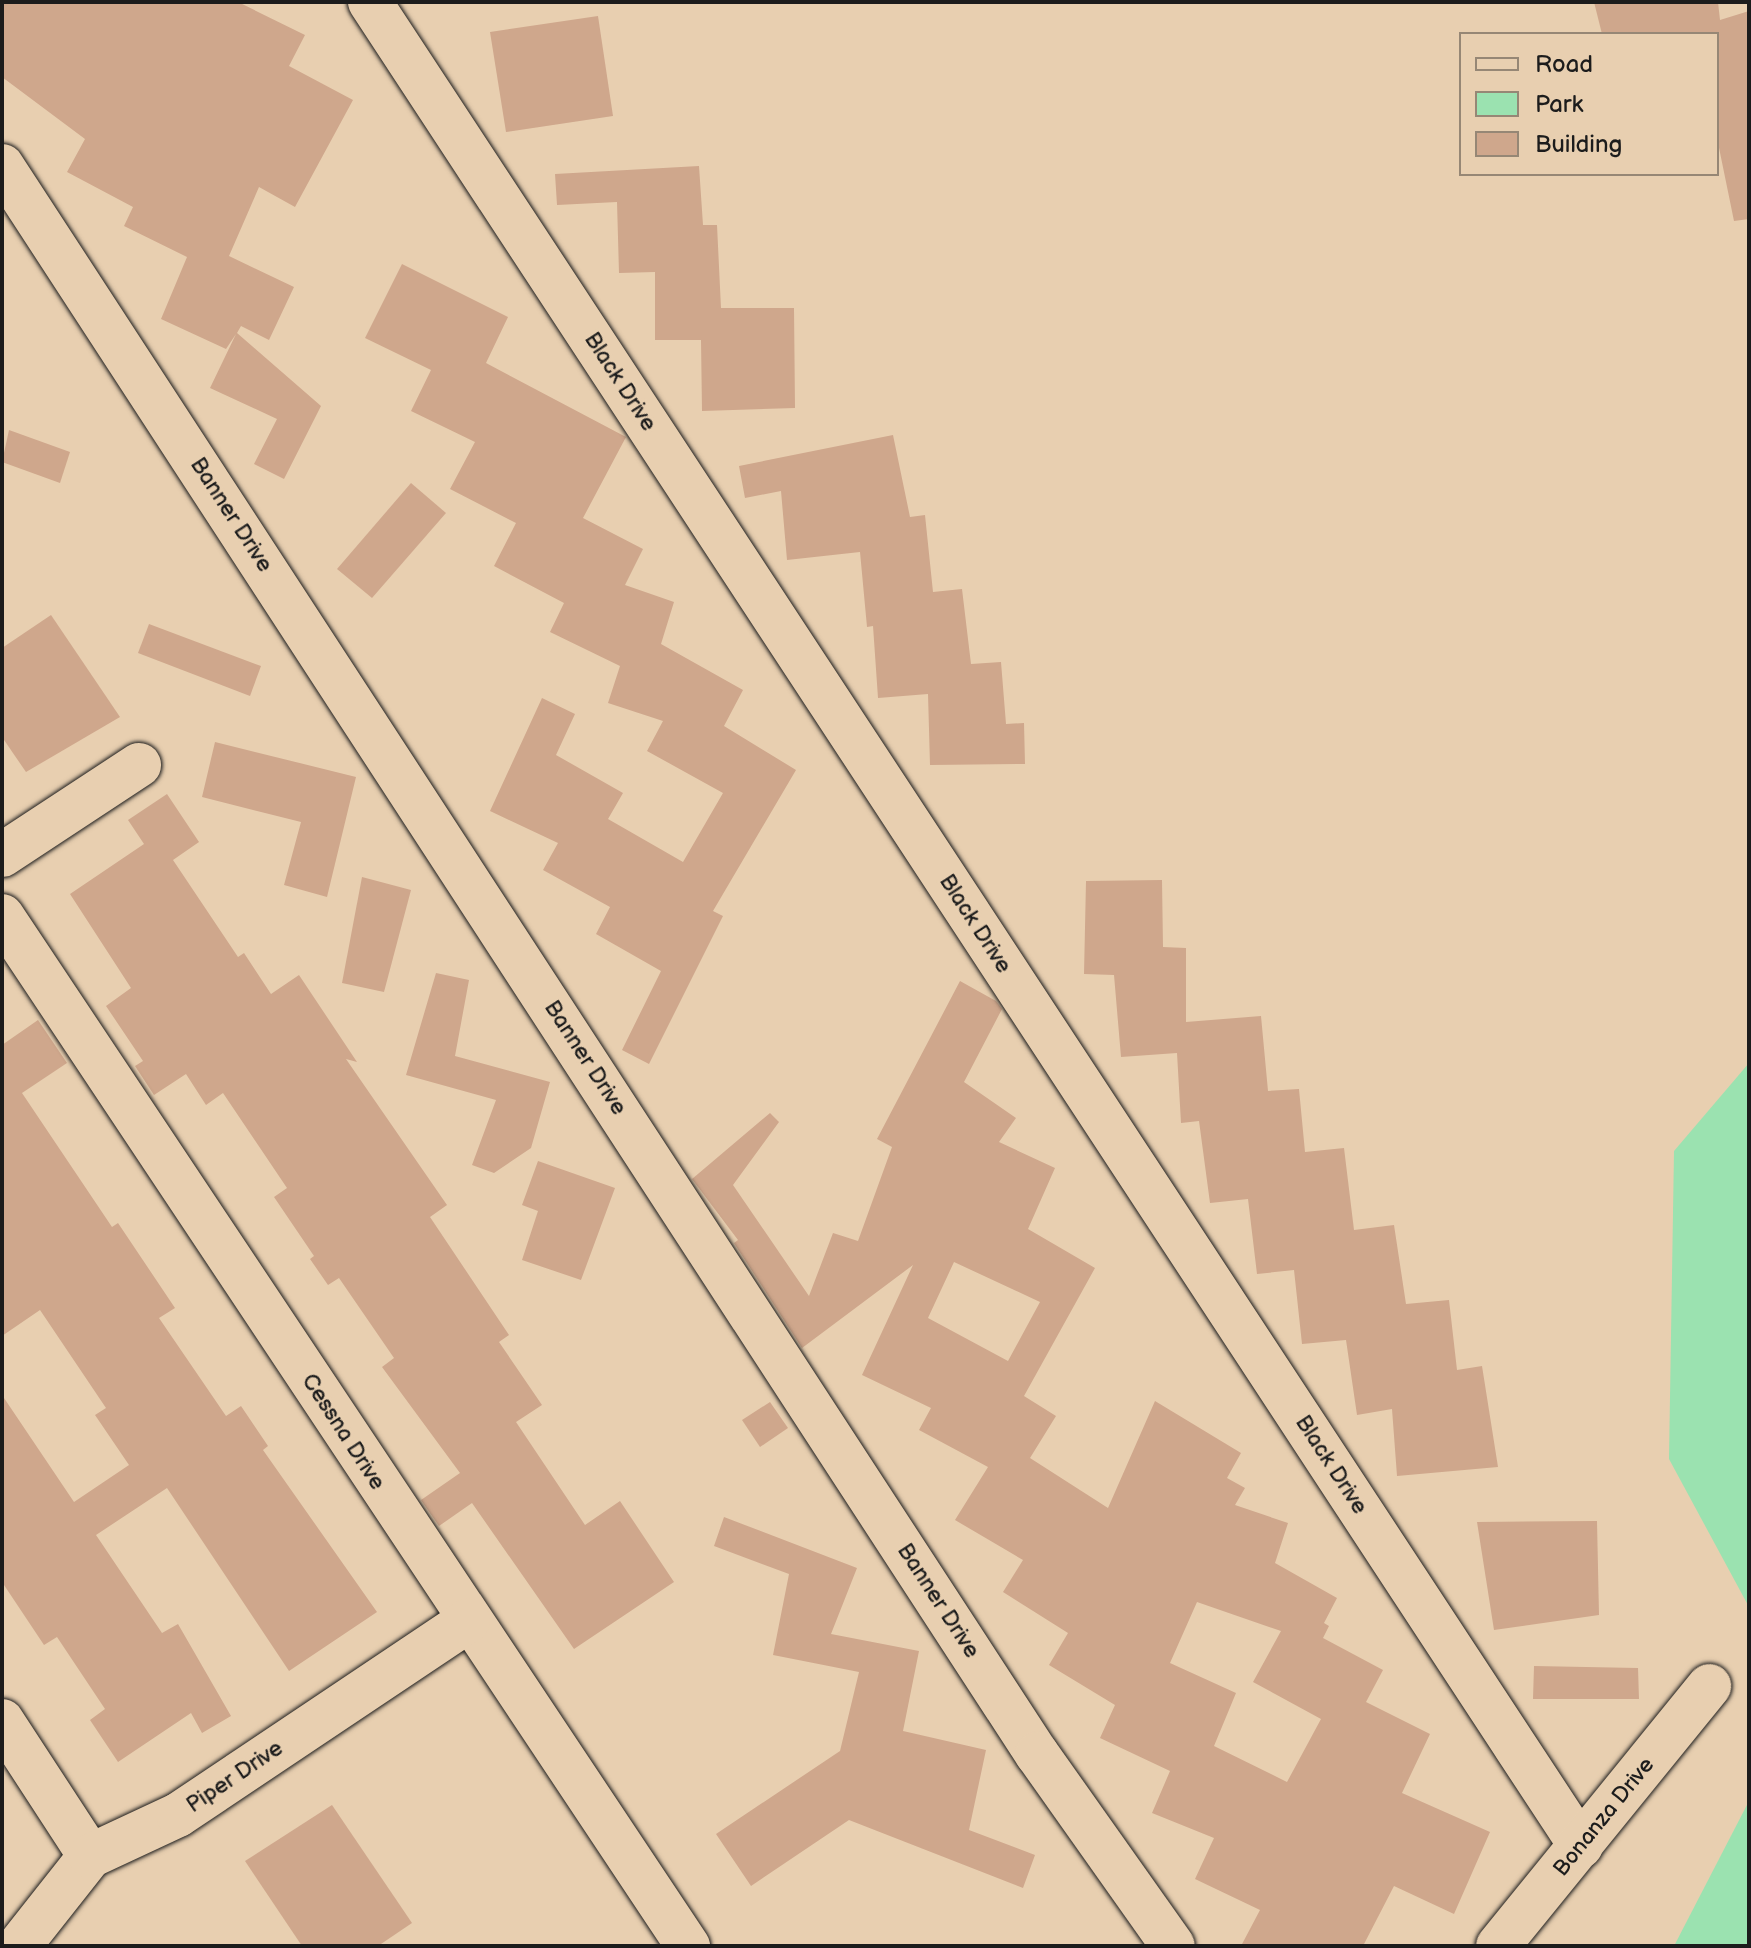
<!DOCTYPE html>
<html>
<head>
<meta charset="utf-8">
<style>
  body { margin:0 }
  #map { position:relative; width:1751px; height:1948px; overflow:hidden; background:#e8cfb0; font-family:"Balsamiq Sans",sans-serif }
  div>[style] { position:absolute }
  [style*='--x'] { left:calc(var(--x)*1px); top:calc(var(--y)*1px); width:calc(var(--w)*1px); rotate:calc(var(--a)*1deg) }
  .green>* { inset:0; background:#9be2b0 }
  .building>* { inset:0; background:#cfa78c }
  .roads { filter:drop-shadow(0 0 2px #1c1c1c) drop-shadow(0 0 2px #1c1c1c) }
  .minor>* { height:44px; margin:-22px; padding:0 22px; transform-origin:22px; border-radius:22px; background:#e8cfb0 }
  span { translate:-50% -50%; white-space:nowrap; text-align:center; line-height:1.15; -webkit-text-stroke:6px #e8cfb0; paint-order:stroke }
  .street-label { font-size:22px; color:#1c1c1c }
  .frame { position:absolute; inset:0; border:4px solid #1c1c1c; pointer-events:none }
  .legend { position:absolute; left:1459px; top:32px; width:260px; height:144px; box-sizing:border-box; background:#e8cfb0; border:2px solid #968775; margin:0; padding:10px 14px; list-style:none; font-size:24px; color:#1c1c1c }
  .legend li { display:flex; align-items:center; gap:16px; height:40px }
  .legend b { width:40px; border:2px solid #968775 }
</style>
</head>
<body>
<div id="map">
  <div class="green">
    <div style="clip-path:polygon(1749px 1063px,1749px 1607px,1669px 1459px,1674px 1151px)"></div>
    <div style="clip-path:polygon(1749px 1801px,1749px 1946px,1674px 1946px)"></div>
  </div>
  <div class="building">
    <div style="clip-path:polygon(2px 2px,238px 2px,305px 35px,289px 66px,353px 100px,295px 207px,259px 187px,229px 256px,294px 287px,269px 340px,241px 326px,237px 333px,321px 406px,284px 479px,254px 464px,277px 419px,210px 388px,236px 334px,226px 349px,161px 319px,187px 257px,124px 226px,133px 207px,67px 172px,85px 139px,2px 77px)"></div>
    <div style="clip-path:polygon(1594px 2px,1718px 2px,1720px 20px,1749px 11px,1749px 219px,1734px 221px,1717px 138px,1717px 34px,1602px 34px)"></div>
    <div style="clip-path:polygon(598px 16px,613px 116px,506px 132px,490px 32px)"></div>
    <div style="clip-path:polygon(699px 166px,703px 225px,717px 225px,721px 308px,794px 308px,795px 408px,702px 411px,701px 340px,655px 340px,655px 272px,619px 273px,617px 202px,557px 205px,555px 174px)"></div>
    <div style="clip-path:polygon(402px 264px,508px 317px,486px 363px,626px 437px,583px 518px,643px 549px,625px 585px,674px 602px,661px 644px,743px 690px,724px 726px,796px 770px,713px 911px,723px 916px,649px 1064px,622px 1050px,661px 971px,596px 934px,610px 907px,543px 870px,558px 843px,490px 811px,542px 698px,575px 714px,556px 755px,623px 793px,608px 819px,683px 862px,723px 793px,647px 751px,663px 721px,608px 703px,620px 666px,550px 632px,564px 603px,494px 566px,516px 523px,450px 489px,475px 442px,411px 411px,431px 370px,365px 338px)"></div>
    <div style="clip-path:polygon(9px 430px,70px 452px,60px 483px,2px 462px)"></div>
    <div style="clip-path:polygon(893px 435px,910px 517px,925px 515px,933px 592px,962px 589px,971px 664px,1001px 662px,1006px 724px,1024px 723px,1025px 764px,930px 765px,928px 694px,878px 698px,873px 626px,867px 627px,860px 552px,787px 560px,781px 491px,745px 498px,739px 466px)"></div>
    <div style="clip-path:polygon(411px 483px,446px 513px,372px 598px,337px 569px)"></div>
    <div style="clip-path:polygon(51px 615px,120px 717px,26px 772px,2px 737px,2px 648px)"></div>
    <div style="clip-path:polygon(149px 624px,261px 666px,250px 696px,138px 653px)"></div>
    <div style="clip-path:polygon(215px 742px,356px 777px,327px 897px,284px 885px,301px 822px,202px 797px)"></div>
    <div style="clip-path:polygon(167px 794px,199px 842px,173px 860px,238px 957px,244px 953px,271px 994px,299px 975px,357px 1062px,346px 1059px,447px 1205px,430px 1217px,509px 1335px,499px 1342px,542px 1405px,516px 1422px,585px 1525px,620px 1501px,674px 1582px,574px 1649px,472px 1503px,439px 1526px,421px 1500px,460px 1473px,382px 1367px,394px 1358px,339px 1278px,328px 1285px,310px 1259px,314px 1256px,274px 1197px,287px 1188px,223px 1093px,206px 1105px,186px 1074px,154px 1095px,135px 1066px,143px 1061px,106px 1006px,131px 988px,70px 894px,144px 844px,128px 820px)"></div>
    <div style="clip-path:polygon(362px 877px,411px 890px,384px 992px,342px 983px)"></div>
    <div style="clip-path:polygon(1162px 880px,1163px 947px,1186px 948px,1186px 1022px,1261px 1016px,1268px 1091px,1299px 1089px,1305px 1152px,1344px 1148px,1354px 1230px,1394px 1225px,1406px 1304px,1449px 1300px,1457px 1370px,1482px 1366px,1498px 1467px,1397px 1476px,1392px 1409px,1357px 1415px,1346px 1340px,1302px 1344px,1294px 1270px,1257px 1274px,1248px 1199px,1210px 1203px,1199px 1121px,1181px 1123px,1177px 1053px,1121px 1057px,1114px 975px,1084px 974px,1086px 881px)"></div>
    <div style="clip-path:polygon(436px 973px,469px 980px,455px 1056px,550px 1082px,531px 1148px,494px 1173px,472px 1165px,496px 1100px,406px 1075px)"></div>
    <div style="clip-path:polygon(evenodd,960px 981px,996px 1001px,1002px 1009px,964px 1082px,1016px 1118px,999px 1142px,1055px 1168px,1028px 1229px,1095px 1268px,1024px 1396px,1056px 1416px,1030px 1458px,1108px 1508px,1155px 1401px,1241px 1453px,1227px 1478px,1245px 1488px,1235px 1505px,1288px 1523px,1275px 1563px,1337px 1598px,1324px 1623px,1329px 1626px,1323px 1638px,1383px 1670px,1366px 1702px,1430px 1734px,1402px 1793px,1490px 1832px,1454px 1914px,1394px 1886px,1363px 1946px,1241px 1946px,1260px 1910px,1195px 1879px,1214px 1838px,1152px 1813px,1170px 1771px,1100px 1738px,1115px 1705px,1049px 1665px,1068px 1633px,1003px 1592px,1023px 1560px,955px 1520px,988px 1467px,919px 1430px,931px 1408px,862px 1375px,913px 1265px,802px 1348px,734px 1243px,738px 1240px,692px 1179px,770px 1113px,779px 1122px,733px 1185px,809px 1296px,833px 1233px,858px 1241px,892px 1147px,877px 1139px,960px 981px,954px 1262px,1040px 1302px,1008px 1361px,928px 1318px,954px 1262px,960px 981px,1197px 1602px,1281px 1631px,1253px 1682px,1321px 1719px,1287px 1782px,1214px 1746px,1236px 1693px,1170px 1663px,1197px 1602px)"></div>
    <div style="clip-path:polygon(38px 1020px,67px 1063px,22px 1093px,112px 1227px,118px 1223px,175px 1308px,159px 1318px,226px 1416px,241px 1406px,268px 1446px,263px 1450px,377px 1612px,289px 1671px,167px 1488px,96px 1535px,162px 1633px,178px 1624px,231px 1716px,202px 1733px,191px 1713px,118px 1762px,90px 1720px,105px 1709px,57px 1637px,44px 1645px,2px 1582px,2px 1395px,74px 1502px,129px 1465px,95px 1415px,106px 1408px,40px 1310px,2px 1336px,2px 1045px)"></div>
    <div style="clip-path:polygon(538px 1161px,615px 1188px,581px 1280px,522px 1260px,538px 1211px,522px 1205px)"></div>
    <div style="clip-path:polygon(770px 1402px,788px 1428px,760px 1447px,742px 1420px)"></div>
    <div style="clip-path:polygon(724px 1517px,857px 1568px,831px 1634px,919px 1651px,903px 1731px,986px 1750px,969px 1830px,1035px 1855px,1023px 1888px,849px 1820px,751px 1886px,716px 1834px,840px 1751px,859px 1672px,773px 1655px,789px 1574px,714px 1546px)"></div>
    <div style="clip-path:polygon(1597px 1521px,1599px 1615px,1494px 1630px,1477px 1522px)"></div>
    <div style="clip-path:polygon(1534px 1666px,1638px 1668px,1639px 1699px,1533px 1699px)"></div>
    <div style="clip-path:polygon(332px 1805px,412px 1923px,378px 1946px,302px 1946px,245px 1861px)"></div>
  </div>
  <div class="roads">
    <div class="minor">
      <div style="--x:370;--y:2;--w:2206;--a:56.71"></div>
      <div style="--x:2;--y:166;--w:1896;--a:56.91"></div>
      <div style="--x:1037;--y:1754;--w:235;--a:54.7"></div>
      <div style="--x:2;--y:855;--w:164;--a:-33.3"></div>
      <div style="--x:2;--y:916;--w:1238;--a:56.34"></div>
      <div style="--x:2;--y:1721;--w:161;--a:56.9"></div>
      <div style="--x:19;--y:1946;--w:115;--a:-51.7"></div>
      <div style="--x:90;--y:1856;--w:97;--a:-25"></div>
      <div style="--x:178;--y:1815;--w:349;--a:-33.8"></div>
      <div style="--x:1498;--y:1946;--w:335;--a:-50.9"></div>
    </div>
  </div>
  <div class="street-label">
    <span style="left:620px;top:382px;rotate:57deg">Black Drive</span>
    <span style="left:231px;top:515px;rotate:57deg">Banner Drive</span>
    <span style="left:975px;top:924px;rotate:57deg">Black Drive</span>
    <span style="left:585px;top:1058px;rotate:57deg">Banner Drive</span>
    <span style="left:343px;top:1432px;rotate:57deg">Cessna Drive</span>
    <span style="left:1331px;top:1465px;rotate:57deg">Black Drive</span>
    <span style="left:938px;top:1601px;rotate:57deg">Banner Drive</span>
    <span style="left:235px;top:1777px;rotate:-34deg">Piper Drive</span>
    <span style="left:1604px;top:1817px;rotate:-51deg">Bonanza Drive</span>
  </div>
  <div class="frame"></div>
  <ul class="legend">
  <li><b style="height:10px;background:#e8cfb0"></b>Road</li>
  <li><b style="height:22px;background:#9be2b0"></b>Park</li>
  <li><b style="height:22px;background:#cfa78c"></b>Building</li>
  </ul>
</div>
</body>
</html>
